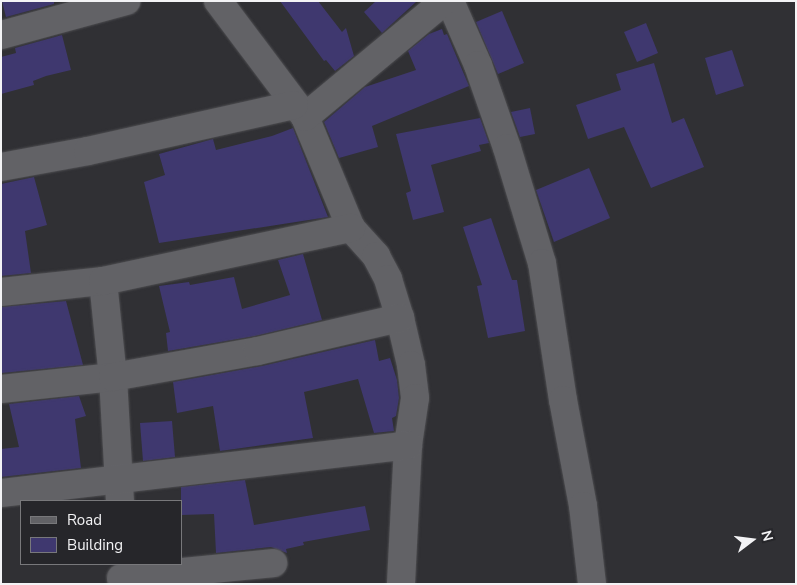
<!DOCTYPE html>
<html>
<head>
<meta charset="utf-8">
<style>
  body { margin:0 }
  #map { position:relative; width:797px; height:585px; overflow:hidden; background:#303034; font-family:"Nunito Sans",sans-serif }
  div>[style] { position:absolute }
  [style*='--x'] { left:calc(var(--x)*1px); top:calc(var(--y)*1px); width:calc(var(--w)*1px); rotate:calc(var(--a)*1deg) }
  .building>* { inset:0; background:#3f386f }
  .roads { filter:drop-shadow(0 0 1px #4d4d50) drop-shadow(0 0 1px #4d4d50) }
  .street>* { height:28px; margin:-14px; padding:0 14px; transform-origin:14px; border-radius:14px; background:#626266 }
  span { translate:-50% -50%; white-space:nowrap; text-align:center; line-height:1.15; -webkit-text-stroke:4px #26262a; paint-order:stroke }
  .frame { position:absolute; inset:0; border:2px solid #f3f3f5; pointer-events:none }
  .legend { position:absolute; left:20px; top:500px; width:162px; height:65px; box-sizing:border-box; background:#26262a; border:1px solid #78787b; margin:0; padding:6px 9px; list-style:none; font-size:15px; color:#f3f3f5 }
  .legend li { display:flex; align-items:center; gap:10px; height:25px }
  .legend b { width:25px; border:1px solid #78787b }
  .north { position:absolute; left:727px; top:515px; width:50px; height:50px; -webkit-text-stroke:4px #26262a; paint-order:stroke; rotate:75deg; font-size:14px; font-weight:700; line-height:20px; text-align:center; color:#f3f3f5 }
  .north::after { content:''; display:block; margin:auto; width:18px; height:22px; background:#f3f3f5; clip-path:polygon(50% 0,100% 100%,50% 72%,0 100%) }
</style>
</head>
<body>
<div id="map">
  <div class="building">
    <div style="clip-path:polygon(2px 1px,54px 1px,54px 4px,6px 17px)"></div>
    <div style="clip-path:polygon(280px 1px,318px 1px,342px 32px,346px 28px,354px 56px,335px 71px,326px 60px,324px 61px)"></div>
    <div style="clip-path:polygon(376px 1px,417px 1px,382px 33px,364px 12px)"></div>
    <div style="clip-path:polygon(502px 11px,524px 63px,498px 74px,476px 22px)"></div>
    <div style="clip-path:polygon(646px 23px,658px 53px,637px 62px,624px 32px)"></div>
    <div style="clip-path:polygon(442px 29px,444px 35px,447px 34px,469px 86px,372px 126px,378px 147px,339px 158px,324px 122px,365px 87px,416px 70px,408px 51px,429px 34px)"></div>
    <div style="clip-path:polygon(62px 35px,71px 70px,46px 76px,33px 81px,34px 85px,1px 94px,1px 57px,16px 53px,15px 48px)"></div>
    <div style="clip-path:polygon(732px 50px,744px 86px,716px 95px,705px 58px)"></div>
    <div style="clip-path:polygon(654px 63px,672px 123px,684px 118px,704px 167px,651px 188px,624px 127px,588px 139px,576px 105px,621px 90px,616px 74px)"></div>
    <div style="clip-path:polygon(530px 108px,535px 134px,520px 137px,511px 112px)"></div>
    <div style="clip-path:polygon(480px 118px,489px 143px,479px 145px,481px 151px,431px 165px,444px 212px,413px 220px,406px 193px,411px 191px,396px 134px)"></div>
    <div style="clip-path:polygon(293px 128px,328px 217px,159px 243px,144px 182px,165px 175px,159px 154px,213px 139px,216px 150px,272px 136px)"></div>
    <div style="clip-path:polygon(589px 168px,610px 218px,554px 242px,536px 190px)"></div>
    <div style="clip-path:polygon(34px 177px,47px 225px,25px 231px,31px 273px,1px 276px,1px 184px)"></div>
    <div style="clip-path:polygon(491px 218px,512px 280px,517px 280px,525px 331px,488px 338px,477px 286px,482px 285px,463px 227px)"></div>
    <div style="clip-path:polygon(303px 254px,322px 320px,255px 336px,168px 351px,166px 333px,170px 332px,159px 286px,189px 282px,190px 285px,234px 277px,242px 309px,290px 295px,278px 260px)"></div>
    <div style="clip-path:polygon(66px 301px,83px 365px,2px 373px,1px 307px)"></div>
    <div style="clip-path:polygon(375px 340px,379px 361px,390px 358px,397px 380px,399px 398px,396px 416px,392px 418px,394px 431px,374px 433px,358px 379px,304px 392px,313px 438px,220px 451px,213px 406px,177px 413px,173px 382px,262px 366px)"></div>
    <div style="clip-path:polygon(79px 396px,86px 416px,75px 419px,81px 468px,1px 477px,1px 449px,19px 447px,9px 404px)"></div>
    <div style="clip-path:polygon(172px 421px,175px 457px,143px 461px,140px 423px)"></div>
    <div style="clip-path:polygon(245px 480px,254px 525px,365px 506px,370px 530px,303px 542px,304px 545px,286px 549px,287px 553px,271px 547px,216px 553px,214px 514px,181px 515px,181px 487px)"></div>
  </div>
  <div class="roads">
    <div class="street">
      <div style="--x:218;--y:1;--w:145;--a:53.1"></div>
      <div style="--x:305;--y:117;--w:120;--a:67.5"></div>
      <div style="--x:351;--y:228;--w:38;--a:48"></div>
      <div style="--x:376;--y:256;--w:26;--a:62"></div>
      <div style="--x:388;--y:279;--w:41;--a:72.9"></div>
      <div style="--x:400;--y:318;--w:48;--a:76.8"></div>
      <div style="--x:411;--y:365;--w:33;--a:83"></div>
      <div style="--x:415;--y:398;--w:48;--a:98.5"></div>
      <div style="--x:408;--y:445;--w:139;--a:92.9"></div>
      <div style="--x:450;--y:1;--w:70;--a:66.4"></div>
      <div style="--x:478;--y:65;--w:88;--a:70.7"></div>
      <div style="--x:507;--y:148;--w:120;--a:73.1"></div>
      <div style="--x:542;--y:263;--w:139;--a:81.3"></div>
      <div style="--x:563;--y:400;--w:108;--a:79.3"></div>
      <div style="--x:583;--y:506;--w:79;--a:83.4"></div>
      <div style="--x:1;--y:35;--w:130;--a:-15.2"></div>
      <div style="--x:305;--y:117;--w:181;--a:-39.8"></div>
      <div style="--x:1;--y:167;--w:88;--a:-10.4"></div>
      <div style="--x:88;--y:151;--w:211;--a:-12.6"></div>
      <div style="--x:103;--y:281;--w:97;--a:84.1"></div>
      <div style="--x:113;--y:377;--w:124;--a:86.8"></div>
      <div style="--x:1;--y:292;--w:103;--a:-6.2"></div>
      <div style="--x:103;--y:281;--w:254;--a:-12.1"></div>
      <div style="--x:1;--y:389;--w:113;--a:-6.1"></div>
      <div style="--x:113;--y:377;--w:147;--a:-10.2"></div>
      <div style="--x:258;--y:351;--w:146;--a:-13.1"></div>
      <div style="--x:1;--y:493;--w:410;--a:-6.7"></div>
      <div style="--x:121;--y:578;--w:153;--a:-5.6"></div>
    </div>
  </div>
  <div class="frame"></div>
  <ul class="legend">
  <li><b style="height:6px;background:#626266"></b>Road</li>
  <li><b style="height:14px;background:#3f386f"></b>Building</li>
  </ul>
  <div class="north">N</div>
</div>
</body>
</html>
